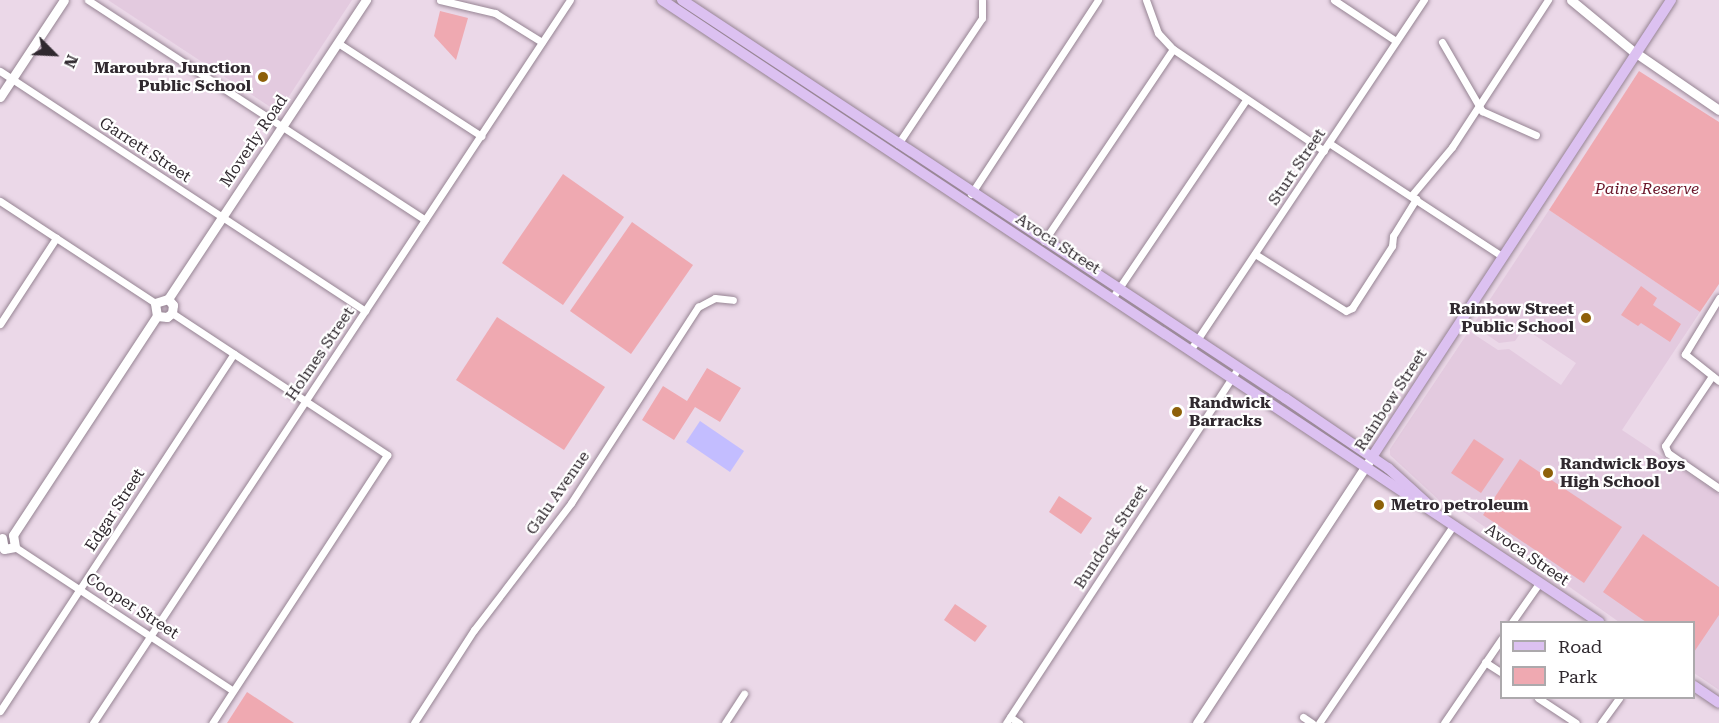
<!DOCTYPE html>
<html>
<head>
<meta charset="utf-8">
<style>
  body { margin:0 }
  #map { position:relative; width:1719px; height:723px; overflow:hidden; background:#ebd8e8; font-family:"Roboto Serif",serif }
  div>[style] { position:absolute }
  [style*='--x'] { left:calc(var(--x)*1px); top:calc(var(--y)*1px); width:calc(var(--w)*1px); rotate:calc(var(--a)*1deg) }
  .built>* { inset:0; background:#e3cadf }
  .green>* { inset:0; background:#efa9b1 }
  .water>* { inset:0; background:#c3bdff }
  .roads { filter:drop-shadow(0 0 2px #968493) drop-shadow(0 0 2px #968493) }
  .minor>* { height:7px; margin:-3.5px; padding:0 3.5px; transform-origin:3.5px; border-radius:3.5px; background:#fff }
  .tertiary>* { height:9px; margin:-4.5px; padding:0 4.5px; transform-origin:4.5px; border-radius:4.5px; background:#fff }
  .primary>* { height:10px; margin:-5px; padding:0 5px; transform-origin:5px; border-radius:5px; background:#dcc1f1 }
  .dots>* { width:16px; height:16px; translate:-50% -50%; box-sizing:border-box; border:3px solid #fff; border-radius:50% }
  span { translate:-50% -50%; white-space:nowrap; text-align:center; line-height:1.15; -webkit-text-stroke:4.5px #fff; paint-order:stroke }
  .poi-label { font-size:16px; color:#30292f; font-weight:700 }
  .right { translate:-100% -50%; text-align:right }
  .left { translate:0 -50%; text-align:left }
  .street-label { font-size:16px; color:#30292f }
  .park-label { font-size:16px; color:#6a162a; font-style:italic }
  .legend { position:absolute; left:1500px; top:621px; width:195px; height:78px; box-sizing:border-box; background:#fff; border:2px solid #aca9ac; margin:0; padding:8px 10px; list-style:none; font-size:18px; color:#30292f }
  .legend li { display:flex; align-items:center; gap:12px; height:30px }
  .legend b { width:30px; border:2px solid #aca9ac }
  .north { position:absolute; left:24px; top:24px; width:60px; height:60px; -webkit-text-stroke:4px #fff; paint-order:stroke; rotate:114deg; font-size:16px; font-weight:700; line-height:24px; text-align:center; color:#30292f }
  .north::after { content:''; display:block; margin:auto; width:21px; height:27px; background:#30292f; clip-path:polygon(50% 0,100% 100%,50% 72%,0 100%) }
</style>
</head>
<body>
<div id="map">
  <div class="built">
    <div style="clip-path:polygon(108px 0,352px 0,280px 110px,275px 110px)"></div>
    <div style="clip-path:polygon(1549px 210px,1700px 312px,1622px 430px,1719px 494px,1719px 690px,1694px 673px,1694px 622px,1619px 622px,1458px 508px,1442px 503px,1390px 455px,1390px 449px,1469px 331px,1498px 350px,1509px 349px,1561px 385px,1576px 363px,1524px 328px,1515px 341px,1499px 343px,1473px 325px)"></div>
  </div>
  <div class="green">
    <div style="clip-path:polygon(440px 11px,468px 18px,456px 60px,434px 36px)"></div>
    <div style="clip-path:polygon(1639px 71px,1719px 122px,1719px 284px,1700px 312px,1549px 210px)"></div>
    <div style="clip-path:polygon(563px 174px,624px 217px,563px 305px,502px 263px)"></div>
    <div style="clip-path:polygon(632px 222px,693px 265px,631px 354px,570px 311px)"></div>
    <div style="clip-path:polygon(1641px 286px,1657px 298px,1653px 305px,1681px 324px,1670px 342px,1641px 323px,1638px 326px,1621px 315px)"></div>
    <div style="clip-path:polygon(497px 317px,605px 387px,564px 450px,456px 380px)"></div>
    <div style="clip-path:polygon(707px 368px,741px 388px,720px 422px,695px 407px,674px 440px,642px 420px,663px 386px,687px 401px)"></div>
    <div style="clip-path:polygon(1474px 439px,1504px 459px,1481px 493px,1451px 473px)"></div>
    <div style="clip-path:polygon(1520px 459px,1622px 527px,1584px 583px,1483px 515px)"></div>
    <div style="clip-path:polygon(1059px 496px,1092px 518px,1081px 534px,1049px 512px)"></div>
    <div style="clip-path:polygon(1643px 534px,1719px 587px,1719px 615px,1694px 652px,1694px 622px,1646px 622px,1603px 592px)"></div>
    <div style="clip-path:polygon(955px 604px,987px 626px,975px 642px,944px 620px)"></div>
    <div style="clip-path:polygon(247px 692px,294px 723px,227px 723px)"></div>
  </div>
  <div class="water">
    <div style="clip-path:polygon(700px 421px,744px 451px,730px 472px,686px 442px)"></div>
  </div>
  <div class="roads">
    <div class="minor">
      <div style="--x:88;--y:0;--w:402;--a:33.1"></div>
      <div style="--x:440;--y:0;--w:57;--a:13.3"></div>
      <div style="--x:495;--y:13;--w:55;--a:31.7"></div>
      <div style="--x:1146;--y:0;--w:35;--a:70"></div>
      <div style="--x:1158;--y:33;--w:22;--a:47"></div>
      <div style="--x:1173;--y:49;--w:182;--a:34"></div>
      <div style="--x:1334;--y:0;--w:74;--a:33.5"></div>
      <div style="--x:1442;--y:42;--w:80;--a:59.9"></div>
      <div style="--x:1482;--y:111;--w:59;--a:24"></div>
      <div style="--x:338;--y:43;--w:171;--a:33"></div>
      <div style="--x:0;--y:71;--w:437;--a:33.3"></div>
      <div style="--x:1329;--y:143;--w:208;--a:33.2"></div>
      <div style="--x:898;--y:144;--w:151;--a:-56.3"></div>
      <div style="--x:982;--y:18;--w:18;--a:-90"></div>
      <div style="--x:971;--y:194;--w:232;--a:-56.8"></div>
      <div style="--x:1411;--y:196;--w:64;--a:-50.1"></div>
      <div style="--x:1452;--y:147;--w:176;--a:-56.9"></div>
      <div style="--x:0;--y:201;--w:186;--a:33.3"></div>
      <div style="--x:1044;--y:241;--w:231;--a:-56.1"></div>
      <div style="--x:1255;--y:254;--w:107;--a:32.1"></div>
      <div style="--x:1346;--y:311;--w:7;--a:-27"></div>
      <div style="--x:1352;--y:308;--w:74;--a:-57.2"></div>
      <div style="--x:1392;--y:246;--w:10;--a:-84"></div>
      <div style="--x:1393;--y:236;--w:44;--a:-58.1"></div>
      <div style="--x:1113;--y:297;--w:238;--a:-56"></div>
      <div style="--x:1719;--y:298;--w:66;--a:121.3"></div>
      <div style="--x:1685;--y:354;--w:43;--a:38.5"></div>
      <div style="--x:172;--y:313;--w:258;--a:33.4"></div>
      <div style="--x:387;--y:455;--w:320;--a:123.1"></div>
      <div style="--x:0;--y:324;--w:103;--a:-56.9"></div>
      <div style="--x:1191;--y:349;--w:420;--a:-56.3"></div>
      <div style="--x:1712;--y:376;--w:84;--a:123.9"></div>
      <div style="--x:1665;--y:446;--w:8;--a:67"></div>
      <div style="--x:1668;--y:453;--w:62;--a:34.5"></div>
      <div style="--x:15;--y:547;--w:260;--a:33.4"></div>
      <div style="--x:1512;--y:622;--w:49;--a:-55"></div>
      <div style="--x:1485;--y:662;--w:20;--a:33"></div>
      <div style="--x:1538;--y:698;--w:45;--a:33.3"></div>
      <div style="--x:0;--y:711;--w:427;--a:-56.8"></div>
      <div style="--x:1010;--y:717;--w:11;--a:34"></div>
      <div style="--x:1303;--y:717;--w:11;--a:34"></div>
      <div style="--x:93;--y:723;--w:866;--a:-56.59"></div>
      <div style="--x:414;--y:723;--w:111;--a:-57.2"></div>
      <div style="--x:474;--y:630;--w:160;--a:-52.6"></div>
      <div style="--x:571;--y:503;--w:234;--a:-57.1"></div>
      <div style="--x:698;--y:307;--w:19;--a:-28"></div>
      <div style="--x:715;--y:298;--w:18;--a:6"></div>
      <div style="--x:725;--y:723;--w:35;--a:-57"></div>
      <div style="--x:1006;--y:723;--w:425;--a:-56.8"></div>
      <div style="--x:1319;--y:723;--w:240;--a:-55.8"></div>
      <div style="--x:1444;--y:723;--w:103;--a:-55.7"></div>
      <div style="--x:1601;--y:723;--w:31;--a:-54"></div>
    </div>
    <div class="tertiary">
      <div style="--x:1571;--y:0;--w:82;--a:39.5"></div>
      <div style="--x:1639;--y:55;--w:97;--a:34.5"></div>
      <div style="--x:0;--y:97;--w:116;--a:-56.6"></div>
      <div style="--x:168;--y:299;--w:359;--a:-56.5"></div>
      <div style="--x:157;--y:316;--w:10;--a:6"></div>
      <div style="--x:167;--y:317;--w:6;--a:-39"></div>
      <div style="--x:172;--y:313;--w:8;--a:-83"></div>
      <div style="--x:173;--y:305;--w:8;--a:-130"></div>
      <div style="--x:157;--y:316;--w:13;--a:-99"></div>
      <div style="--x:155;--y:303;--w:14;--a:-17"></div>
      <div style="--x:13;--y:535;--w:262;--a:-56.7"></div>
      <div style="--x:2;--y:538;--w:11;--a:80"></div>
      <div style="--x:4;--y:549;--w:11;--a:-10"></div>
      <div style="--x:15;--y:547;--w:12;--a:-99"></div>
      <div style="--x:1197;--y:723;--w:318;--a:-56.7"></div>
    </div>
    <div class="primary">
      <div style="--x:662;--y:0;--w:1125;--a:33.58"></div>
      <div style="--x:682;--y:0;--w:723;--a:33.43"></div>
      <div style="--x:1285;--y:398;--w:125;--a:34.2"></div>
      <div style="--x:1388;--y:468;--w:55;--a:42.1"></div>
      <div style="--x:1372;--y:457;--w:546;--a:-56.8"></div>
      <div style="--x:1694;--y:686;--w:30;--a:34"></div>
    </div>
  </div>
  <div class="dots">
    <div style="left:263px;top:77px;background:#8e6009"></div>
    <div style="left:1586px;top:318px;background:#8e6009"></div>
    <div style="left:1177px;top:412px;background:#8e6009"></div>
    <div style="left:1548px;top:473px;background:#8e6009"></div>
    <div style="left:1379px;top:505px;background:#8e6009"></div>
  </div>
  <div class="poi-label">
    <span class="right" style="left:251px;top:77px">Maroubra Junction<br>Public School</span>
    <span class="right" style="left:1574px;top:318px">Rainbow Street<br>Public School</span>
    <span class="left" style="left:1189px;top:412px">Randwick<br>Barracks</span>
    <span class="left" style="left:1560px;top:473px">Randwick Boys<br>High School</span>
    <span class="left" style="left:1391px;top:505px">Metro petroleum</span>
  </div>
  <div class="street-label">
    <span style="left:254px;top:141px;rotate:-56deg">Moverly Road</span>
    <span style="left:145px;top:150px;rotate:33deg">Garrett Street</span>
    <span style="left:1297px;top:167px;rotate:-56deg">Sturt Street</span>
    <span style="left:1058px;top:244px;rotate:33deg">Avoca Street</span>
    <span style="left:320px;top:354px;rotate:-56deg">Holmes Street</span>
    <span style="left:1391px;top:400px;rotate:-57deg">Rainbow Street</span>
    <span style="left:558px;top:493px;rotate:-55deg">Galu Avenue</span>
    <span style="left:115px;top:510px;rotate:-57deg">Edgar Street</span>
    <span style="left:1111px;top:537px;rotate:-57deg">Bundock Street</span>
    <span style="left:1527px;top:555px;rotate:34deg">Avoca Street</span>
    <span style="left:132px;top:606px;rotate:33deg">Cooper Street</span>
  </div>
  <div class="park-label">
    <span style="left:1647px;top:189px">Paine Reserve</span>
  </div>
  <ul class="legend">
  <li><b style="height:8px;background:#dcc1f1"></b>Road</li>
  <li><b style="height:16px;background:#efa9b1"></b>Park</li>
  </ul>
  <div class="north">N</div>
</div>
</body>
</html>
